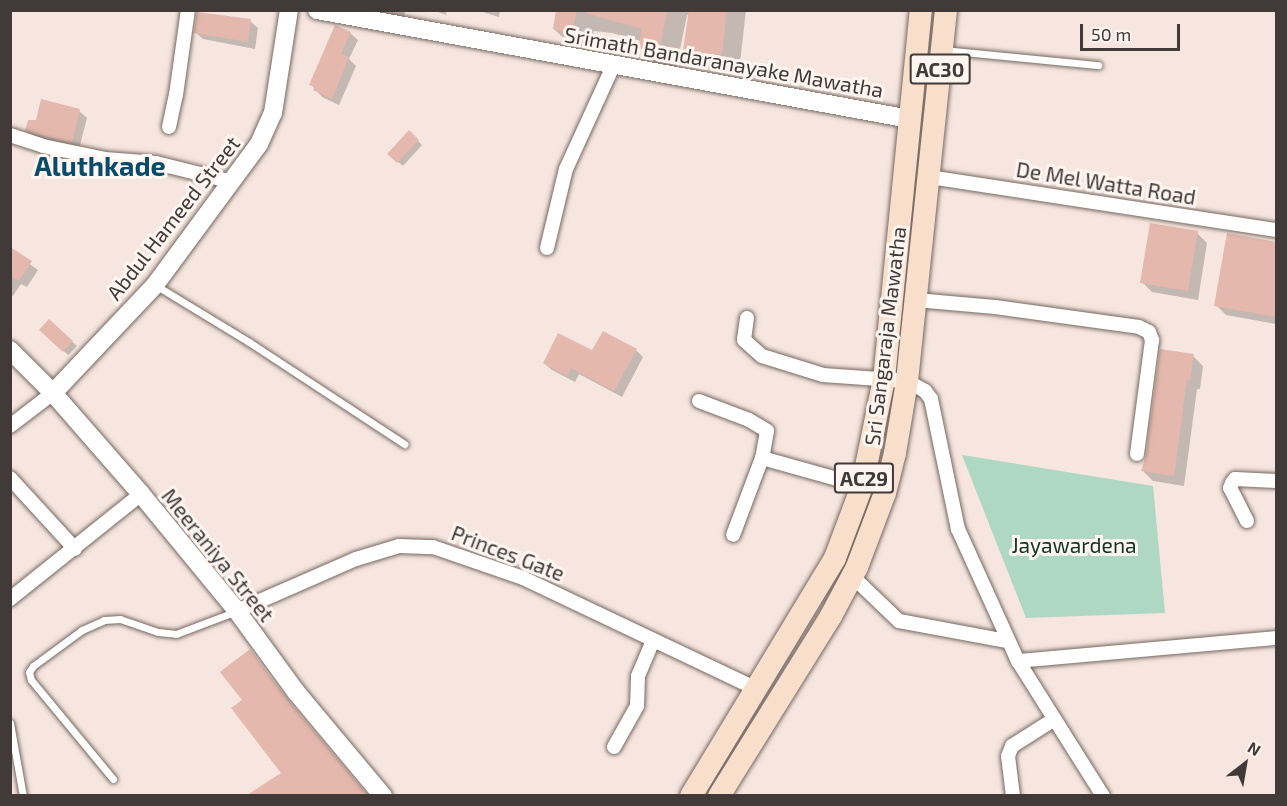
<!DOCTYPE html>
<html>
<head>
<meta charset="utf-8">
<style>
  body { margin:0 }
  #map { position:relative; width:1287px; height:806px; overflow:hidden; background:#f6e6df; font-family:"Exo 2",sans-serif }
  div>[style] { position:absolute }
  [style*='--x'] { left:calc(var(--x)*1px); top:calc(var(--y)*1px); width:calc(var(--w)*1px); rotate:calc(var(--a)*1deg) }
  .green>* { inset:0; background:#aed8c3 }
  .shadow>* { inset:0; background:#0003 }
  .building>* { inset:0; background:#e4b8ac }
  .roads { filter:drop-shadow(0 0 2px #766862) drop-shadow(0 0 2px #766862) }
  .service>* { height:7px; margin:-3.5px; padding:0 3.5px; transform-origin:3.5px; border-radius:3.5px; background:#fff }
  .minor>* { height:14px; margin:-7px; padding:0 7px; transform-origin:7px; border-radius:7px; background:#fff }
  .tertiary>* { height:18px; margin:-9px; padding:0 9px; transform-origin:9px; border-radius:9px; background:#fff }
  .primary>* { height:22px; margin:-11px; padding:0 11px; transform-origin:11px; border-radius:11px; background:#f7dfcb }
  span { translate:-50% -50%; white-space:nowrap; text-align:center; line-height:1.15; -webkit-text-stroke:6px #fef5f0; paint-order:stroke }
  .shield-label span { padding:2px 4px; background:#fef5f0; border:2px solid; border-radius:4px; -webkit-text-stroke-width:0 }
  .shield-label { font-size:20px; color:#413a38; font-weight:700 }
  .street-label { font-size:21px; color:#413a38 }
  .park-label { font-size:21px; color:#0f3425 }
  .district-label { font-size:27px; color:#084b6a; font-weight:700 }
  .frame { position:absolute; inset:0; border:12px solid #413a38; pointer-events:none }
  .north { position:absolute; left:1215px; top:734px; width:60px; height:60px; -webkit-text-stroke:4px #fef5f0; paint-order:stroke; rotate:31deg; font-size:16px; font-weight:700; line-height:24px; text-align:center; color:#413a38 }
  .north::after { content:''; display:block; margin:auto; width:21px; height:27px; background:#413a38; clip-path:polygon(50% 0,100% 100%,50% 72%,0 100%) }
  .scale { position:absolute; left:1080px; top:24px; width:100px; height:27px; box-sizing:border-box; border:3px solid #413a38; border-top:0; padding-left:8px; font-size:18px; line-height:21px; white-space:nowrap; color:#413a38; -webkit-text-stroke:4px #fef5f0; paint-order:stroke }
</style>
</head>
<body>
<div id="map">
  <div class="green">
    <div style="clip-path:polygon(962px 455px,1153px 486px,1165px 613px,1026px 618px)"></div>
  </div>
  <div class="shadow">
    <div style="clip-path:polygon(370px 10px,405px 10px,404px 20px,374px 14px)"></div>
    <div style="clip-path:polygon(433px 10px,447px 10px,446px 15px)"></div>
    <div style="clip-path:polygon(476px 10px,500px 10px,499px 17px)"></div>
    <div style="clip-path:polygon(557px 10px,746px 10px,739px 72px,702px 67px,685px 49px,689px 16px,687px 15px,676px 69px,657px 65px,640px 47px,641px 41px,612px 33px,594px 31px,589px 51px,572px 46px,554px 29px)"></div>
    <div style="clip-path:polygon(250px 21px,258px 28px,255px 49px,203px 39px,195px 32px)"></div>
    <div style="clip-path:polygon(350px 33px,358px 40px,349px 59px,356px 66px,339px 105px,322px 97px,311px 84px)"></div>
    <div style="clip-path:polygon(79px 111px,87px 118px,79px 149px,34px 138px,27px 130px)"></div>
    <div style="clip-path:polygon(409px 132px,422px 145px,403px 166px,389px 154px)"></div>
    <div style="clip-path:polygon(1197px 233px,1207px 243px,1198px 300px,1152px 292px,1142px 282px)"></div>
    <div style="clip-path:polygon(1228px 234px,1276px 243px,1276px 324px,1226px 315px,1216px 305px)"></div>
    <div style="clip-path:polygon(10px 250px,38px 270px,27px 287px,21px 284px,13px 296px,10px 294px)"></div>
    <div style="clip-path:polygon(49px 321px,77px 346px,68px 355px,46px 335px)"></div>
    <div style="clip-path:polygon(636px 350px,643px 357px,622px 397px,579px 374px,575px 382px,552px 370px,544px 363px)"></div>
    <div style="clip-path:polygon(1193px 356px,1203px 366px,1200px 389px,1197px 389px,1184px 486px,1153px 481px,1143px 471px)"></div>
    <div style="clip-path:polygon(250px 651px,297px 711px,368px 796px,250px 796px,284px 774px,244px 700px)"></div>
  </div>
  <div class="building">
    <div style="clip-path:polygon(556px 10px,577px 10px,572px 34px,553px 29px)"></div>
    <div style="clip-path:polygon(585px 10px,667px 12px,659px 53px,638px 48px,642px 29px,585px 13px)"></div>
    <div style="clip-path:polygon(689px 10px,727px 10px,722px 55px,683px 50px)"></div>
    <div style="clip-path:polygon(197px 12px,251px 19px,248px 42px,194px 33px)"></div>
    <div style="clip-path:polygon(335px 25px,351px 32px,341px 54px,349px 57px,332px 99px,313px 90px,315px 87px,309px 85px)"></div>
    <div style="clip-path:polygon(41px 99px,80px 109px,72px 143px,25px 131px,28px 120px,36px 120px)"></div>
    <div style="clip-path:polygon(409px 130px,419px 140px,397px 163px,387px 154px)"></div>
    <div style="clip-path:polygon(1150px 223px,1198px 231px,1188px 291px,1140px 283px)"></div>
    <div style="clip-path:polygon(1227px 233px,1276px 242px,1276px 317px,1214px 306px)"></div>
    <div style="clip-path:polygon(10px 247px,32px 261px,19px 281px,10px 276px)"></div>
    <div style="clip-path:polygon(49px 319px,73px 341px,63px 352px,39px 330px)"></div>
    <div style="clip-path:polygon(603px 331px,637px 349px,614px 391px,571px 368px,567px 376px,543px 363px,558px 333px,592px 350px)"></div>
    <div style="clip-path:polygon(1160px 349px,1194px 354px,1190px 380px,1187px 380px,1174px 476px,1141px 471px,1146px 455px)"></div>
    <div style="clip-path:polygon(250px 649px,287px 699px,368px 795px,247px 795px,281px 773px,231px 708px,242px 700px,220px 672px)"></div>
  </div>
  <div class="roads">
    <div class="service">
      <div style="--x:944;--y:50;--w:155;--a:5.6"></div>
      <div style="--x:157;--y:286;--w:108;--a:31.3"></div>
      <div style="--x:249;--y:342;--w:186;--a:33.3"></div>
      <div style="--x:10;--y:723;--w:74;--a:79.9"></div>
      <div style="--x:113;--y:779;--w:129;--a:-129.6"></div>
      <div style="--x:31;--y:680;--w:8;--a:-104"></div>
      <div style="--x:29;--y:672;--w:7;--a:-56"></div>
      <div style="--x:33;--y:666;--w:61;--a:-36.3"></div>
      <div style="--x:82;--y:630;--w:24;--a:-24"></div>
      <div style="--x:104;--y:620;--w:16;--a:-4"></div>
      <div style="--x:120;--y:619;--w:40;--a:18.9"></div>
      <div style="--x:158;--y:632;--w:18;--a:6"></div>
      <div style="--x:176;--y:634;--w:65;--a:-20.7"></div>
    </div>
    <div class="minor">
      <div style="--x:169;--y:127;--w:33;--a:-78"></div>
      <div style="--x:176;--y:95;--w:86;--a:-82"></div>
      <div style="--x:10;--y:135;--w:35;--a:18"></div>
      <div style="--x:43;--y:146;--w:63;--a:11.8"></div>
      <div style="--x:105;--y:159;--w:51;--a:4.5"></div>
      <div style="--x:156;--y:163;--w:79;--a:13.9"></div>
      <div style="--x:929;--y:177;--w:351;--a:8.7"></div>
      <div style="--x:547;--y:248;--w:81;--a:-76.5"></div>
      <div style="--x:566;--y:169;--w:115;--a:-65.4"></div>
      <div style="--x:916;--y:300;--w:79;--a:5.1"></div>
      <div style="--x:995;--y:307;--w:145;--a:7.9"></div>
      <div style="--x:1139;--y:327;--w:11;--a:27"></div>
      <div style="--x:1149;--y:332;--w:9;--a:69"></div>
      <div style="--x:1152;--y:340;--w:115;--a:97.5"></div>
      <div style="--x:747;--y:318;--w:22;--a:98"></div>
      <div style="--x:744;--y:340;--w:24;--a:42"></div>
      <div style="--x:762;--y:356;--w:64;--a:17.3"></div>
      <div style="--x:823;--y:375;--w:84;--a:4.1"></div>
      <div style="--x:907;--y:381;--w:21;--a:29"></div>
      <div style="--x:925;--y:391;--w:10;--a:53"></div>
      <div style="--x:931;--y:399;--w:133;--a:78.3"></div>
      <div style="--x:958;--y:529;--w:145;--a:65.6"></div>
      <div style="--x:1018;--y:661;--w:160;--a:57.8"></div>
      <div style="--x:699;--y:401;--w:53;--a:20.8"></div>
      <div style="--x:749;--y:420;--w:21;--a:31"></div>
      <div style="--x:767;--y:431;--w:27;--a:100"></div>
      <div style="--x:762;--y:458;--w:82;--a:110.6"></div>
      <div style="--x:10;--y:426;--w:54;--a:-37.5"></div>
      <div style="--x:762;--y:458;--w:104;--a:15.6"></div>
      <div style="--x:10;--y:478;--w:96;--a:47.5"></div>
      <div style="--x:1247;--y:521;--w:37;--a:-117"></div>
      <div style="--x:1230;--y:488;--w:5;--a:-68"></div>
      <div style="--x:1232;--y:483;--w:5;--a:-53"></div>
      <div style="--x:1235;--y:479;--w:41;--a:2.8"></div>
      <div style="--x:852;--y:576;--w:65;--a:43.8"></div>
      <div style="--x:899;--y:621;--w:110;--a:10.5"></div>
      <div style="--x:10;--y:599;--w:168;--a:-38.7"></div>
      <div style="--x:237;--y:611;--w:130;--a:-23.6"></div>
      <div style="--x:356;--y:559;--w:45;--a:-16.8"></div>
      <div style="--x:399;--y:546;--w:34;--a:2"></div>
      <div style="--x:433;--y:547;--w:95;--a:19"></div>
      <div style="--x:523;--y:578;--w:259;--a:25.4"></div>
      <div style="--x:1018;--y:661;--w:259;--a:-5.1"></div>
      <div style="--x:614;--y:747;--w:47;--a:-60.7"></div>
      <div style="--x:637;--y:706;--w:30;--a:-88"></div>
      <div style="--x:638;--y:676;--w:39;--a:-67"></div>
      <div style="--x:1013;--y:796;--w:40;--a:-97.1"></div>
      <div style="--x:1008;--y:756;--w:11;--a:-68"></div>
      <div style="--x:1012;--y:746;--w:49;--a:-32.4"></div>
    </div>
    <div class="tertiary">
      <div style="--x:317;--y:10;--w:603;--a:10.42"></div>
      <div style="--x:10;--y:350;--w:61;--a:45"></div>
      <div style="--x:53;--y:393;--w:134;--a:48.9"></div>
      <div style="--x:141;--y:494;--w:151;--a:50.6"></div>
      <div style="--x:237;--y:611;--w:100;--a:53.9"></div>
      <div style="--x:296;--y:692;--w:136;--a:50.1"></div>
      <div style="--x:53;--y:393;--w:149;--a:-46.6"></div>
      <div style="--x:155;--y:285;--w:175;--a:-53.6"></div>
      <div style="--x:259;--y:144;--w:34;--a:-66"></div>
      <div style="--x:273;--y:113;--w:104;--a:-81.2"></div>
    </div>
    <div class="primary">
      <div style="--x:691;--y:796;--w:278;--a:-58.8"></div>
      <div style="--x:835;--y:558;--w:77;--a:-69.4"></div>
      <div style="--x:862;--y:486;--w:109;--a:-78.4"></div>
      <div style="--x:884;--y:379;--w:371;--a:-84.3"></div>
      <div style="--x:719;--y:796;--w:212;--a:-58.1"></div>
      <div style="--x:831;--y:616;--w:55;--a:-62"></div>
      <div style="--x:857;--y:567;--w:79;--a:-69.3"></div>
      <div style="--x:885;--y:493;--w:41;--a:-76"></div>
      <div style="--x:895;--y:453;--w:73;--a:-80.5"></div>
      <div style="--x:907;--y:381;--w:373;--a:-84"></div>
    </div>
  </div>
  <div class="shield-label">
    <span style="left:940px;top:69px">AC30</span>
    <span style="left:864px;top:478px">AC29</span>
  </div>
  <div class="street-label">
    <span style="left:724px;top:62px;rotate:10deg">Srimath Bandaranayake Mawatha</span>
    <span style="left:1106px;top:183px;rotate:9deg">De Mel Watta Road</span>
    <span style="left:173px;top:218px;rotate:-52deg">Abdul Hameed Street</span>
    <span style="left:885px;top:336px;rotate:-83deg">Sri Sangaraja Mawatha</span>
    <span style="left:508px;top:553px;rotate:21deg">Princes Gate</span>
    <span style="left:218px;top:555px;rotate:51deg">Meeraniya Street</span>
  </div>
  <div class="park-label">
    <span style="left:1074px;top:545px">Jayawardena</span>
  </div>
  <div class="district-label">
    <span style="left:100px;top:166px">Aluthkade</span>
  </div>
  <div class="frame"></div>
  <div class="north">N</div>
  <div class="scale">50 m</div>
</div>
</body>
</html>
